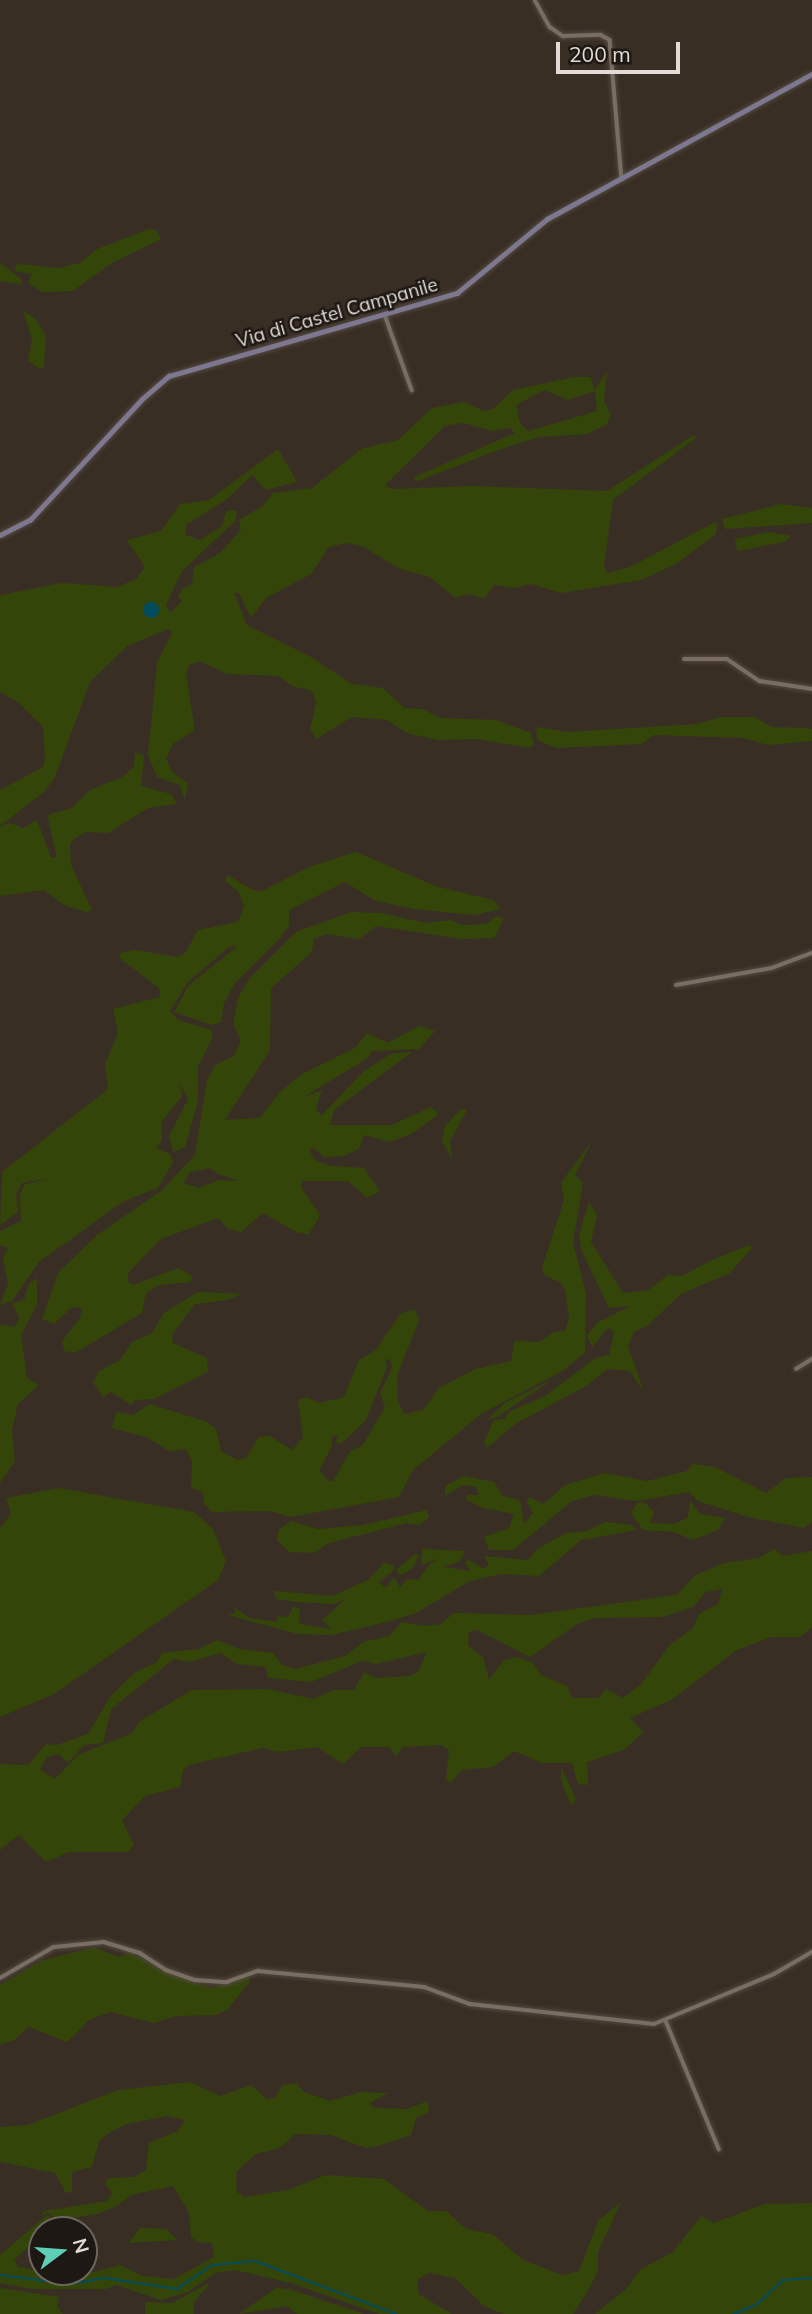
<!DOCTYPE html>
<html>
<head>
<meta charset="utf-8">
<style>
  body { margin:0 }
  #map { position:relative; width:812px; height:2314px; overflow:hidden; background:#392e24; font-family:Mulish,sans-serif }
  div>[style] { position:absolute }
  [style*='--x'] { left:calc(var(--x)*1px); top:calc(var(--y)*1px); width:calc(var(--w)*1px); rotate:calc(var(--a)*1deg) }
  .green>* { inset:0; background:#34450a }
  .water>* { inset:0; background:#024c5e }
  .round { border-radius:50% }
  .stream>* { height:2px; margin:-1px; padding:0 1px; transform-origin:1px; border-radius:1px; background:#024c5e }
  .roads { filter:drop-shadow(0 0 2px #534941) drop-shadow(0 0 2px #534941) }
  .street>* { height:3.5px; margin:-1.75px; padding:0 1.75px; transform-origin:1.75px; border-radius:1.75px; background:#7a6d61 }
  .secondary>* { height:4.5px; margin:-2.25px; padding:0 2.25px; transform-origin:2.25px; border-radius:2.25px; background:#7d778f }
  span { translate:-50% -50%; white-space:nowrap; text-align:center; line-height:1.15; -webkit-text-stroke:5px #1d1813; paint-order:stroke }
  .street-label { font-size:19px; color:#e3dbd5 }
  .north { position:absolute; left:28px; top:2216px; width:70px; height:70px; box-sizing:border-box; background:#1d1813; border:2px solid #6c6661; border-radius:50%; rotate:74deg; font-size:19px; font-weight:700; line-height:28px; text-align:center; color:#e3dbd5 }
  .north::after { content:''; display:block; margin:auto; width:24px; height:32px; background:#5eceb7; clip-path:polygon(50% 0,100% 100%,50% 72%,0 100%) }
  .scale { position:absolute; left:556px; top:42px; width:124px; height:32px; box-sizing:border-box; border:4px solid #e3dbd5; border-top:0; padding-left:9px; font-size:21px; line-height:24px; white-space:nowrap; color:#e3dbd5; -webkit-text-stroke:5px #1d1813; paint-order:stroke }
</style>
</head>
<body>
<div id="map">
  <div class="green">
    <div style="clip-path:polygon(149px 229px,156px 230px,161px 239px,110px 264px,73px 291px,42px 292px,28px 283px,32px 274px,14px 271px,17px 264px,59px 268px,80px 263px,97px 249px)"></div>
    <div style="clip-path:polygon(0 262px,22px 280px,21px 284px,0 281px)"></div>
    <div style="clip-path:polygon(23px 311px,35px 318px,46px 336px,44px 367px,40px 369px,28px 361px,32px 339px)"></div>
    <div style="clip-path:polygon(evenodd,607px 371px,604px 401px,611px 416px,606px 425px,587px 434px,540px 437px,501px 449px,415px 482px,414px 477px,515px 433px,510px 428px,493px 431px,463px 423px,445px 426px,385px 485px,391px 489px,473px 486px,607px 491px,694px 435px,696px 438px,613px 500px,604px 566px,607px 573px,630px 567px,717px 521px,716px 534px,676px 564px,641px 580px,561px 593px,532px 584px,515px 588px,494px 585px,484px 599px,469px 594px,455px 598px,430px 577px,400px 569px,362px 546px,346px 543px,329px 547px,311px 574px,266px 598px,251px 618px,239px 593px,234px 593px,247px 625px,311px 657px,352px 684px,383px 688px,404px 708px,422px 709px,441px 718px,496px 720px,531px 733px,534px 743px,529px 748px,477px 739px,438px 740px,407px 733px,387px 720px,352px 717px,316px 739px,310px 729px,316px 703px,312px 691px,292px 686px,279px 676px,227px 674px,200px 661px,189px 665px,186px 674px,195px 730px,173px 744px,166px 758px,172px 772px,188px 783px,185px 800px,180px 785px,157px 777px,148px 755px,157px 663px,172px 632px,168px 629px,127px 646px,90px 682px,55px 777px,45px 791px,0 826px,0 790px,43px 767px,45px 760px,43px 727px,19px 703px,0 692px,0 595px,62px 583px,117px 587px,136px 579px,145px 567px,127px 540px,161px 531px,180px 504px,209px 500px,278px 449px,297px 482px,266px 490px,252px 475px,227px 499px,186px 525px,186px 535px,200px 540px,222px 526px,226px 511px,237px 510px,235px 521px,182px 571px,166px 605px,170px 613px,182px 601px,178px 596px,183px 588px,192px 584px,194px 567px,219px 554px,241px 530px,239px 520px,263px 506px,273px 493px,312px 488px,363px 448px,398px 440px,432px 408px,464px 402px,484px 411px,493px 409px,513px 390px,574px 377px,590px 377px,595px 390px,607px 371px,544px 390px,568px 400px,595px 391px,597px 411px,528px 431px,520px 423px,516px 405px,544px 390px)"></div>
    <div style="clip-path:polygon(780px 504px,812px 508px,812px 523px,725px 529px,722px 519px)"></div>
    <div style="clip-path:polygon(769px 532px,791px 536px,785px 542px,737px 551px,735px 539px)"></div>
    <div style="clip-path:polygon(721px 717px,755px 717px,771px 727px,806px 728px,812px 729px,812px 741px,768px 745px,743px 738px,654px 735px,642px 744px,556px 748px,537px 740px,536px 727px,568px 732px,697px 724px)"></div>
    <div style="clip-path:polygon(135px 753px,144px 755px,141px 786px,171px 794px,177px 804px,148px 808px,108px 833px,86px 832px,75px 838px,70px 844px,71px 865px,92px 910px,86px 912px,64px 905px,44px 890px,0 896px,0 827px,10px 823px,23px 828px,37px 820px,51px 858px,57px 857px,47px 815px,72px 808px,90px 790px,122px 777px,134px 767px)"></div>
    <div style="clip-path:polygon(356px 852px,435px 886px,493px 900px,501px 909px,474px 915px,414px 909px,376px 901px,345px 882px,289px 910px,289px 925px,280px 938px,235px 983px,224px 1003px,221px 1022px,212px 1025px,174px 1012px,189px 985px,238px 946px,229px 947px,188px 982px,170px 1011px,178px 1020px,212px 1030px,212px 1038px,198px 1067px,198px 1101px,185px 1147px,173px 1152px,169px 1136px,188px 1099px,180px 1083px,182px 1096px,161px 1123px,162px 1140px,156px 1148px,170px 1154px,173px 1162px,158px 1188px,124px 1201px,39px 1262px,12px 1301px,0 1305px,8px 1284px,3px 1258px,8px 1248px,0 1245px,0 1231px,21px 1221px,20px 1195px,24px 1185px,49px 1178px,22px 1183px,16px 1194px,18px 1212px,0 1225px,2px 1172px,108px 1089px,105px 1064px,118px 1033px,113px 1009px,160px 997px,159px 988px,121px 959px,119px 953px,135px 950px,178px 957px,186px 952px,198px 930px,238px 922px,244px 906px,238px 891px,225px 881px,227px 875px,253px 890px,262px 891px,311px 866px)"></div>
    <div style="clip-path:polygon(evenodd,351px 912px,381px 913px,426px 923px,450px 920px,461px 925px,487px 924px,496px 916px,504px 918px,494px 938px,461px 939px,376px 926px,359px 939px,327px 934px,314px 939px,312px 952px,271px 988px,270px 1050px,225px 1120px,260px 1118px,279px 1093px,302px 1074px,355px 1048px,367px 1033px,388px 1043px,419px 1026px,435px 1031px,419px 1049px,371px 1051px,368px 1058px,302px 1098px,322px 1090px,316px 1108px,321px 1116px,364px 1071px,392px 1053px,412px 1052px,334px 1110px,330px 1125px,392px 1125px,431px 1107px,439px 1114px,411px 1134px,390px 1142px,364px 1135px,359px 1149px,344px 1156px,324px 1157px,314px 1148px,309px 1150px,315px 1160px,331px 1166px,364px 1168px,380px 1191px,367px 1198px,348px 1181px,302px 1181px,301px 1187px,320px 1215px,309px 1234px,298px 1233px,263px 1213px,241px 1232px,228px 1229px,218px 1218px,161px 1239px,129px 1272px,127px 1281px,133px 1285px,178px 1268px,192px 1276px,191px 1282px,159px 1285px,146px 1293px,142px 1313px,75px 1353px,64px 1351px,62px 1341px,80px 1318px,82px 1307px,71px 1308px,54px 1324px,42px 1319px,58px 1273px,97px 1235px,161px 1191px,195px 1155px,207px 1080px,215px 1065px,234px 1056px,241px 1040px,233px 1024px,238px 998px,249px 979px,296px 932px,351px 912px,210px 1168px,218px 1174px,239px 1181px,219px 1180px,199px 1188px,183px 1183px,190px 1172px,210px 1168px)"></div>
    <div style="clip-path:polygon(461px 1109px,467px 1110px,450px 1141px,452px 1159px,442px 1142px,445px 1126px)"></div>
    <div style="clip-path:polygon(evenodd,593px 1139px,575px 1175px,583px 1183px,573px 1243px,586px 1293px,585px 1353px,562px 1371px,481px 1414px,413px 1470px,399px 1497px,291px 1517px,270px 1511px,212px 1512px,204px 1504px,203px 1492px,191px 1488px,192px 1462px,186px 1449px,169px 1451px,146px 1437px,112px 1428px,116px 1412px,133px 1415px,150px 1404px,207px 1422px,216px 1429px,221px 1451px,237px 1460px,246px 1458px,259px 1437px,270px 1436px,292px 1450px,303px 1437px,298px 1400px,307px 1397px,319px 1403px,344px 1397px,359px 1360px,376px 1350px,401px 1313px,415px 1310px,419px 1320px,397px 1376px,398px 1401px,404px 1414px,423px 1410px,439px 1388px,475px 1369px,511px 1361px,514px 1341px,539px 1342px,554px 1332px,565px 1331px,569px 1318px,565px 1290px,560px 1282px,545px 1276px,542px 1267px,564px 1200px,561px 1183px,593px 1139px,390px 1359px,392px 1368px,380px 1393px,385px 1407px,362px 1446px,351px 1450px,333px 1481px,329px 1481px,319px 1471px,331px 1448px,332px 1436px,338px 1435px,336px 1442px,341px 1444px,366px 1420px,387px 1367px,385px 1360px,390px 1359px)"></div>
    <div style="clip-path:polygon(589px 1202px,597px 1215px,591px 1242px,623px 1293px,648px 1290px,668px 1275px,682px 1276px,712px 1260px,749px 1245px,753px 1247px,730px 1273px,681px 1294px,648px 1325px,634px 1332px,628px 1346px,644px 1392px,630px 1371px,607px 1369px,588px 1385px,515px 1424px,487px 1448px,484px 1442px,494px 1420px,504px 1419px,510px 1411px,545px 1396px,595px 1358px,609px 1355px,614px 1332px,608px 1328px,592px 1347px,587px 1335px,598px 1322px,631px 1306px,609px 1308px,582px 1252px,579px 1235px)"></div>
    <div style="clip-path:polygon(37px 1278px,37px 1305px,21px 1335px,27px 1378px,39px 1385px,18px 1404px,12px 1430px,15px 1461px,0 1483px,0 1325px,15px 1327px,19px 1317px,12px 1303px,24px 1300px,29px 1284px)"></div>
    <div style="clip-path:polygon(198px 1292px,242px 1294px,227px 1300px,195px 1304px,172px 1335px,173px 1343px,207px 1358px,208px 1372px,154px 1399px,135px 1400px,131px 1405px,111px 1392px,104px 1397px,93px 1383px,99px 1371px,119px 1361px,132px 1342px,152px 1333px,164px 1313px)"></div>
    <div style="clip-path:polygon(555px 1378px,497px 1417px,486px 1420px,505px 1403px)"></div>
    <div style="clip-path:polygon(692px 1464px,715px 1467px,766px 1493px,786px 1478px,812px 1477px,812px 1522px,804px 1528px,748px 1517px,698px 1501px,689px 1492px,636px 1501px,594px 1495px,572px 1501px,513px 1550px,489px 1550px,484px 1537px,509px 1528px,514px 1514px,482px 1508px,466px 1499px,467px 1495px,479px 1495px,476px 1487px,463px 1485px,445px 1496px,445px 1486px,464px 1476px,494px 1482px,503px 1496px,520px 1500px,524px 1524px,533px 1513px,526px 1501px,530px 1497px,543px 1504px,567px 1484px,605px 1473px,647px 1481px,687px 1471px)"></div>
    <div style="clip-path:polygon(59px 1488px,194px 1512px,213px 1529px,226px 1561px,218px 1580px,54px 1694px,0 1717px,0 1528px,11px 1514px,6px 1498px)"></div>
    <div style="clip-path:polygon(690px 1501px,700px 1514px,725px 1518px,718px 1530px,693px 1540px,674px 1532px,643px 1530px,631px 1513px,637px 1503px,644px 1502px,654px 1512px,650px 1523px,675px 1524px,688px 1517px)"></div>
    <div style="clip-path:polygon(427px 1510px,429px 1517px,419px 1525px,407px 1523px,329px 1543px,314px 1553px,289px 1552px,277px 1540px,279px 1529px,291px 1521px,318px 1529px,363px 1525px)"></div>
    <div style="clip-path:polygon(605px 1522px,631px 1525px,637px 1530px,581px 1540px,539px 1576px,502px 1574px,470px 1581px,416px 1613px,391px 1621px,331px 1635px,298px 1634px,228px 1615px,236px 1613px,233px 1607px,250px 1618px,276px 1622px,278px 1616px,288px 1617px,293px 1607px,300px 1608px,299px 1624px,332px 1629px,322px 1620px,346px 1599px,334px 1604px,296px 1602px,276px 1599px,274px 1591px,332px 1596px,368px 1580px,384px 1563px,394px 1566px,393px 1571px,379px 1582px,386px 1588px,394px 1577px,400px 1587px,408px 1579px,418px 1580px,431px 1563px,444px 1557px,421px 1565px,422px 1549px,465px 1551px,459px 1562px,444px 1567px,470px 1571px,465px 1562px,469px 1560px,484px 1569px,489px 1564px,484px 1556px,528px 1560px,537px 1549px,566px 1533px,587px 1531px)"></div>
    <div style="clip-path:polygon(evenodd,774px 1549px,783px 1556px,812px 1551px,812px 1627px,800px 1637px,771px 1637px,735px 1651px,673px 1699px,630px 1718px,643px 1732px,624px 1750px,587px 1762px,588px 1785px,578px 1784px,572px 1763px,542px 1763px,514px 1751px,493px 1767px,462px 1770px,450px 1783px,446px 1780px,449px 1750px,441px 1745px,402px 1747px,396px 1757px,390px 1747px,361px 1747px,343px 1764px,317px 1747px,277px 1752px,263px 1748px,189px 1765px,183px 1770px,180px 1787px,145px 1796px,122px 1820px,134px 1845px,128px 1852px,69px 1852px,46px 1862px,19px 1835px,0 1850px,0 1764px,28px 1765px,46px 1744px,57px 1745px,88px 1734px,110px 1697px,134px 1673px,157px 1662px,162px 1653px,199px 1649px,217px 1640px,239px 1649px,273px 1653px,282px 1665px,295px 1669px,345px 1656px,363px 1642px,389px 1636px,402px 1622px,425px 1626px,441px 1624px,454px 1613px,530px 1615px,677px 1595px,695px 1575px,724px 1563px,759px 1558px,774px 1549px,722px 1589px,718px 1604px,699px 1614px,693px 1628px,669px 1646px,642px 1683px,623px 1698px,606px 1689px,599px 1698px,572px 1698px,567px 1686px,541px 1675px,533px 1663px,518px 1657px,504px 1660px,489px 1679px,483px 1657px,468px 1645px,469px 1632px,477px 1630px,530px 1657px,577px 1624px,595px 1618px,663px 1617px,693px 1607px,706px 1592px,722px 1589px,774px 1549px,426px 1652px,419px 1671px,410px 1676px,375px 1678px,364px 1672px,354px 1690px,333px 1690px,313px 1699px,267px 1689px,192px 1690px,140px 1721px,132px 1733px,78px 1755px,55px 1779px,40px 1770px,47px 1757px,59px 1754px,68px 1763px,84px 1745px,103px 1743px,111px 1709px,174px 1659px,189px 1662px,221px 1653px,237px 1664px,266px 1667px,268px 1678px,311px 1682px,362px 1661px,376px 1664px,426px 1652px)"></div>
    <div style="clip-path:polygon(415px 1554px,419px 1555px,412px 1569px,400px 1575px,396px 1570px)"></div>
    <div style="clip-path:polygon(561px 1767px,576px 1799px,571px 1806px,561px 1780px)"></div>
    <div style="clip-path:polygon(94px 1947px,118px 1957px,131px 1952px,165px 1972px,211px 1988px,250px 1976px,249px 1983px,227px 2010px,216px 2015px,176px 2016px,154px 2023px,110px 2012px,89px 2020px,67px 2042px,29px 2027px,13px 2041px,0 2044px,0 1985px,40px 1961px)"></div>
    <div style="clip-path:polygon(190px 2082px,220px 2096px,251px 2085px,267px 2099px,275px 2098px,282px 2085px,296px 2083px,304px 2092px,330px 2101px,361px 2092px,388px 2093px,369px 2103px,375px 2108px,407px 2109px,428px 2101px,429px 2112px,416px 2118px,411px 2135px,378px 2146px,366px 2148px,331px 2135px,295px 2134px,280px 2148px,256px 2154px,236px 2172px,237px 2192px,245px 2197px,288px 2190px,326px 2175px,384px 2179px,428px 2211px,446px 2211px,466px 2229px,492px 2234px,523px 2260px,562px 2275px,579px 2271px,598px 2221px,621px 2202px,598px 2252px,598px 2271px,589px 2289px,573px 2314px,504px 2314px,484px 2306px,455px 2278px,429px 2273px,418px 2279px,418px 2294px,452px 2314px,379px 2314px,291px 2283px,235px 2270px,215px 2273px,188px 2292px,161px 2300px,116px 2285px,106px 2289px,32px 2289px,0 2283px,0 2255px,47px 2215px,56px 2222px,14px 2260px,18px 2267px,55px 2274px,95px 2272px,120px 2265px,142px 2276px,174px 2279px,214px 2257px,212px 2243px,197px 2242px,191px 2237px,189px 2213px,173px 2186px,131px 2195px,117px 2206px,97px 2214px,58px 2220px,48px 2213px,40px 2216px,44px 2211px,107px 2201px,112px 2193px,105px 2183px,109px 2178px,134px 2177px,146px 2170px,149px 2143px,178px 2131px,185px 2120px,167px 2116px,126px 2124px,109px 2133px,99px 2141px,92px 2167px,72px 2172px,72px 2192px,66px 2193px,55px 2173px,0 2162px,0 2127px,28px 2125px,118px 2090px)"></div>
    <div style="clip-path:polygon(812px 2203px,812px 2314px,595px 2314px,626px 2289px,641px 2269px,673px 2252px,701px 2216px,714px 2223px,764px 2204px)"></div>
    <div style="clip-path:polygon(140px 2228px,166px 2229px,177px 2240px,128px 2243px)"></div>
    <div style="clip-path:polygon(211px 2282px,194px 2302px,194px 2314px,145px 2314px,145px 2302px,172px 2303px)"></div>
    <div style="clip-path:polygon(0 2288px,59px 2297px,57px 2307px,63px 2314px,0 2314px)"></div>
    <div style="clip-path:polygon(276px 2288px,289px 2289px,364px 2314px,297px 2314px,287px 2306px,239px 2314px)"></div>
  </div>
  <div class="water">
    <div class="round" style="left:143px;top:602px;width:16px;height:16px"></div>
  </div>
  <div class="stream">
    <div style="--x:0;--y:2275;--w:69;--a:7.5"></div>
    <div style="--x:68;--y:2284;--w:36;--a:-9"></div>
    <div style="--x:104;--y:2278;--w:74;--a:8.6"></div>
    <div style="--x:177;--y:2289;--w:42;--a:-34.4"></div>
    <div style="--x:212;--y:2265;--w:43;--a:-5.3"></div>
    <div style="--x:255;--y:2261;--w:151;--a:20.6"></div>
    <div style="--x:733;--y:2314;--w:25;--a:-21"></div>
    <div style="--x:756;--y:2305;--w:37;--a:-43"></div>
    <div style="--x:783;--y:2280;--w:29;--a:-4"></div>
  </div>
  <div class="roads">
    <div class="street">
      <div style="--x:535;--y:0;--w:31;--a:61"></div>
      <div style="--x:550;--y:27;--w:16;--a:35"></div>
      <div style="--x:563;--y:36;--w:38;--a:-2"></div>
      <div style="--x:601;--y:35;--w:10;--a:29"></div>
      <div style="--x:610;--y:40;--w:140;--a:85.1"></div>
      <div style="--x:385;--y:315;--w:80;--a:70.2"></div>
      <div style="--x:684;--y:659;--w:43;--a:0"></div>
      <div style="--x:727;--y:659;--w:40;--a:34"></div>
      <div style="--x:760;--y:681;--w:53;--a:8.7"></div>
      <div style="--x:676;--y:985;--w:97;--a:-10"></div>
      <div style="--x:772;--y:968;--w:43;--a:-20.6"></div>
      <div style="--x:796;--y:1369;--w:19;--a:-32"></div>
      <div style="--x:0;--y:1978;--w:62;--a:-29.9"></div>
      <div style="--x:54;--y:1947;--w:50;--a:-5.7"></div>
      <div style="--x:104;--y:1942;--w:38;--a:17"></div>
      <div style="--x:140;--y:1953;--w:31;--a:33"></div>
      <div style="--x:166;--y:1970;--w:31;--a:19"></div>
      <div style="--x:195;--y:1980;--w:32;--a:4"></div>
      <div style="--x:227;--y:1982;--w:33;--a:-20"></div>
      <div style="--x:258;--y:1971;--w:167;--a:5.5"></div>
      <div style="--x:424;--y:1987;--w:49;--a:20.3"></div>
      <div style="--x:470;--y:2004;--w:185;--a:6.2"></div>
      <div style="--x:654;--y:2024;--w:130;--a:-22.6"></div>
      <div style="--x:774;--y:1974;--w:44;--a:-30.1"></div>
      <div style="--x:666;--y:2021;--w:139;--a:67.5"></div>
    </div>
    <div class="secondary">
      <div style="--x:0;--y:535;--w:34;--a:-27"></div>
      <div style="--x:30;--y:520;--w:163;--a:-47.2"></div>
      <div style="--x:141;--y:400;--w:37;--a:-41"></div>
      <div style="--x:169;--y:376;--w:300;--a:-16.1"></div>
      <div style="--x:457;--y:293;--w:117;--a:-39.4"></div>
      <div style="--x:547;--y:219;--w:302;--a:-28.7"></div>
    </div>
  </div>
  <div class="street-label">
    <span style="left:337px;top:313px;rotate:-16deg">Via di Castel Campanile</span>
  </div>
  <div class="north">N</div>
  <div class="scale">200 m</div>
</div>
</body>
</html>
